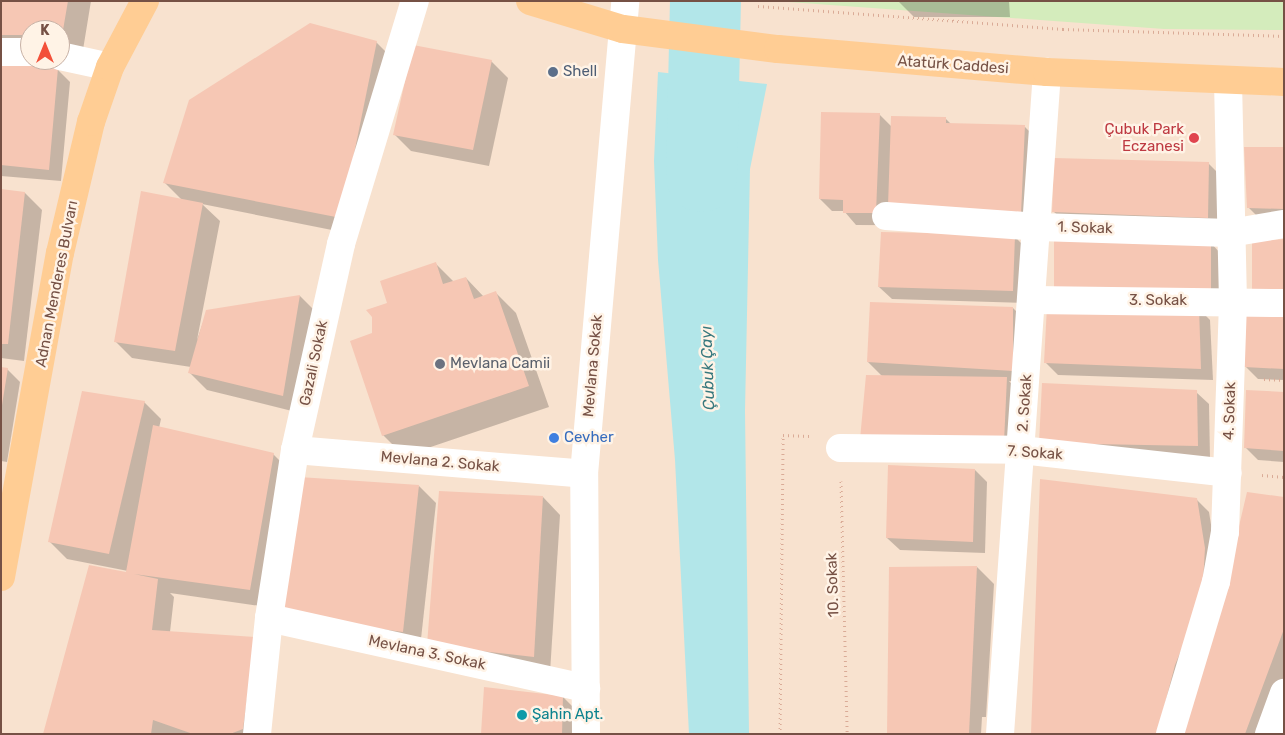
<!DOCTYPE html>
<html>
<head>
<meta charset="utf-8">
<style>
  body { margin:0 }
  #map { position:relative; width:1285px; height:735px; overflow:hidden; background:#feefde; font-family:Rubik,sans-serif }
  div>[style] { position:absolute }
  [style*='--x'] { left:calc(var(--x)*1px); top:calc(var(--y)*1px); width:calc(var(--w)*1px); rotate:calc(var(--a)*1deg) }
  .residential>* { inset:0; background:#f8e2cf }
  .green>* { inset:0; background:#d4ecbc }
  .water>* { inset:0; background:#b2e6e9 }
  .shadow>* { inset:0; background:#0003 }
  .river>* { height:71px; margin:-35.5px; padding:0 35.5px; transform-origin:35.5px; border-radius:35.5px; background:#b2e6e9 }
  .building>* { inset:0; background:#f6c7b4 }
  .path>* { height:3px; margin-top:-1.5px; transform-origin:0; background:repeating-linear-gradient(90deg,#daab97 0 1px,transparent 0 5px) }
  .minor>* { height:28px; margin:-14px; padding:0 14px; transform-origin:14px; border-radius:14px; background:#fff }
  .major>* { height:28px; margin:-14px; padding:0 14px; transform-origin:14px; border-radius:14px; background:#ffcd94 }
  .dots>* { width:14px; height:14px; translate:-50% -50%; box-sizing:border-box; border:2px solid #fff3e6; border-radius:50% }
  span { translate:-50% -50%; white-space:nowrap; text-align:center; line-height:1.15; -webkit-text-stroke:5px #fff3e6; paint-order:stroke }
  .street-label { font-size:15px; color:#765145 }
  .service-label { font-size:15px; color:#4e5e75 }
  .left { translate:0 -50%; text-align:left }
  .health-label { font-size:15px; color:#be3a42 }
  .right { translate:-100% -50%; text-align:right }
  .worship-label { font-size:15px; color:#5b616d }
  .shop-label { font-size:15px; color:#366cbe }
  .culture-label { font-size:15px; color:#0d838f }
  .water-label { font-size:16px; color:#37787d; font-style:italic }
  .frame { position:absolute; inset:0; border:2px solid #765145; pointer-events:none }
  .north { position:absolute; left:20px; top:20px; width:50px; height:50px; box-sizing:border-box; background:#fff3e6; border:1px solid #c8b2a6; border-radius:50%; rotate:0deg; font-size:14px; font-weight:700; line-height:20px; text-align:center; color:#765145 }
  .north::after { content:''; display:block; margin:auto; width:18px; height:22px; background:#f35039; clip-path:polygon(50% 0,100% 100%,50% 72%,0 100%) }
</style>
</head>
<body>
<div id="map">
  <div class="residential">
    <div style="clip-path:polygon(evenodd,1px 1px,1284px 1px,1284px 734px,1px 734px,1px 1px,30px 30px,60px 30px,60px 60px,30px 60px,30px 30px)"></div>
  </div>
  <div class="green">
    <div style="clip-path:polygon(775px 1px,1284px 1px,1284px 30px,1164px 29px)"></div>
  </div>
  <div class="water">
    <div style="clip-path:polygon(658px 72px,767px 84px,750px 169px,745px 411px,749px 734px,689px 734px,675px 460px,658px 260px,654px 161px)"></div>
  </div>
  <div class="shadow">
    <div style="clip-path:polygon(1px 1px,91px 1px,82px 56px,60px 56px,60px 30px,30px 30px,30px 55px,1px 54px)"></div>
    <div style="clip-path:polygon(898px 1px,1009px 1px,1010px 17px,914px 17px)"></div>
    <div style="clip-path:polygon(376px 42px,393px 59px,357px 235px,202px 204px,220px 221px,197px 340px,207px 311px,300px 296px,317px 313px,300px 413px,207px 390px,190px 373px,191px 367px,132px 358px,115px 341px,182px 200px,165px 183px)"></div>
    <div style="clip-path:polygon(491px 61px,508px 78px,489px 166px,411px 151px,394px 134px)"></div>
    <div style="clip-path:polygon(1px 65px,58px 70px,70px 82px,61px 181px,1px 176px)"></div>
    <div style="clip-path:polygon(879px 114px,892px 127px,945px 118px,951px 124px,1025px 127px,1037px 139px,1033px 226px,856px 225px,844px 211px,832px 211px,820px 199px)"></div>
    <div style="clip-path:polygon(1284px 148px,1284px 221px,1261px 220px,1249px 208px)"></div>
    <div style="clip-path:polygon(1208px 163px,1220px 175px,1220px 229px,1066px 223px,1053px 211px)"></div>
    <div style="clip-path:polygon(1px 190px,25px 193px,42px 210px,24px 361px,1px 358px)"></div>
    <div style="clip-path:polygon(1014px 236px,1026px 248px,1025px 303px,892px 299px,879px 287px)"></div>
    <div style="clip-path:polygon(1210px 242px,1222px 255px,1222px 303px,1068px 303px)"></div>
    <div style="clip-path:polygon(436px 264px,454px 282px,466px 278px,484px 297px,496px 293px,516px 313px,549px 407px,404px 456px,383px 435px,373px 334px,389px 304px)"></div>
    <div style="clip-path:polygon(1013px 308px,1025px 320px,1025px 382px,1009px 381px,1018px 391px,1015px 453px,882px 376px,868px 362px)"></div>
    <div style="clip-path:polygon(1198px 308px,1210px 320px,1213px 380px,1058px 375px,1046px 363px)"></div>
    <div style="clip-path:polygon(1284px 317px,1284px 380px,1258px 379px,1246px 367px)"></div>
    <div style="clip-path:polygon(1px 368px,7px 369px,20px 382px,7px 462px,1px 461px)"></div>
    <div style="clip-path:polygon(1196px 392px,1209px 404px,1210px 458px,1040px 443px)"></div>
    <div style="clip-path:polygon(1284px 393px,1284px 462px,1258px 460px,1246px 448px)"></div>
    <div style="clip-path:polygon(144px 402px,161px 419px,159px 428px,273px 454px,290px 471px,267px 607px,170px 593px,174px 597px,170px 632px,255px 638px,262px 734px,44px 734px,128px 571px,67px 559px,50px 542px)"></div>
    <div style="clip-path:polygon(975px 470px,987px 482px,985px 553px,900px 550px,887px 538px)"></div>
    <div style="clip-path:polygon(419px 486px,436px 503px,420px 648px,296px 632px)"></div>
    <div style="clip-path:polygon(543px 497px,560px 515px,550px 673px,428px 645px)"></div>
    <div style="clip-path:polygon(1284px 498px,1284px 678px,1262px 734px,1033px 734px,1196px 499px,1209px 512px,1217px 562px)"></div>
    <div style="clip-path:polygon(977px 567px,994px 584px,986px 717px,982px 717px,981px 734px,888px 734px)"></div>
    <div style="clip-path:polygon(563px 697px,580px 714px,579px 734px,483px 734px)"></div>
  </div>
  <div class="river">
    <div style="--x:701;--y:176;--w:175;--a:-88.7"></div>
  </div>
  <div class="building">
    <div style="clip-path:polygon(1px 1px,68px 1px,62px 36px,60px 30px,30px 30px,30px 35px,1px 35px)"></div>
    <div style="clip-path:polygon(310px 23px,377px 41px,341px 218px,163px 183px,189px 100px)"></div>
    <div style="clip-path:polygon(413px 45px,492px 60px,473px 150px,393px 135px)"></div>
    <div style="clip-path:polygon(1px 64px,58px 68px,49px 170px,1px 165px)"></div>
    <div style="clip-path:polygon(821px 112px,880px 113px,876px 213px,843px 213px,843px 200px,819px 199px)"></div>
    <div style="clip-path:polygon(891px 116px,946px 117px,946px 123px,1025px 125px,1021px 214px,888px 206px)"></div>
    <div style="clip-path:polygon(1244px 147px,1284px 147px,1284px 209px,1247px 208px)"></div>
    <div style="clip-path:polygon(1054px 158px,1209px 162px,1208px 218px,1052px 212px)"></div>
    <div style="clip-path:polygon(1px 189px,25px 192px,8px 344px,1px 344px)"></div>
    <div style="clip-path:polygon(141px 191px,203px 203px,175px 351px,114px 342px)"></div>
    <div style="clip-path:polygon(881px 232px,1015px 235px,1013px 291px,878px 287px)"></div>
    <div style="clip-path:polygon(1054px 239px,1211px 241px,1211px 291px,1054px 291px)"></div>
    <div style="clip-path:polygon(1284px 239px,1284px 298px,1252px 298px,1252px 241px)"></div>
    <div style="clip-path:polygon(436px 262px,443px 284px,466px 277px,474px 299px,496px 291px,529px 386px,382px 436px,350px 341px,372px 333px,372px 317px,366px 310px,387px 303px,380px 281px)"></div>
    <div style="clip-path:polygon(300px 295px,283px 396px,188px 373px,206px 310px)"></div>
    <div style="clip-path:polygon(870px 302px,1013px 307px,1013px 371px,867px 362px)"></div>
    <div style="clip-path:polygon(1047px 306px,1199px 307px,1201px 369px,1044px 363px)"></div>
    <div style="clip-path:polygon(1246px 314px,1284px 315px,1284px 369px,1244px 367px)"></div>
    <div style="clip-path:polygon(1px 367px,8px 368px,2px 405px,1px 405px)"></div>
    <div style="clip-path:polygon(866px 375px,1007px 377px,1004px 442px,860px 439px)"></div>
    <div style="clip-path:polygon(1042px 383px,1197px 390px,1198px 446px,1039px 443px)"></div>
    <div style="clip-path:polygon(1246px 390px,1284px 392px,1284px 451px,1244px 448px)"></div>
    <div style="clip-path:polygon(82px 391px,145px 401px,109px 554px,48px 542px)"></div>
    <div style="clip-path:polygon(153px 425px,274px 453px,250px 590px,134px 574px,158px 579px,152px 630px,255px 637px,243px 729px,230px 734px,193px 734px,153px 720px,151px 734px,43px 734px,89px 565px,126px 572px)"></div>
    <div style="clip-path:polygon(888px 465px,975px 469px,973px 542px,886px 538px)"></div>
    <div style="clip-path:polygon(299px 477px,419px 485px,403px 632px,278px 615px)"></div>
    <div style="clip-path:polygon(1040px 479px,1197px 498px,1205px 548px,1202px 599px,1175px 665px,1157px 734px,1031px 734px)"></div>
    <div style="clip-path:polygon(439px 491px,543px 496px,534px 657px,427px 645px)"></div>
    <div style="clip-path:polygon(1247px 492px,1284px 497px,1284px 629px,1245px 734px,1180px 734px,1224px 590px)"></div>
    <div style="clip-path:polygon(977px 566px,969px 734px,887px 734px,889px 567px)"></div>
    <div style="clip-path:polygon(484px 687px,563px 696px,562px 734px,481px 734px)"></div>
  </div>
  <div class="path">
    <div style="--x:758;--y:6;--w:306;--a:4.3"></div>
    <div style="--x:1063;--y:29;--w:221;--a:1.8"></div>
    <div style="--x:1264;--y:379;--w:20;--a:3"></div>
    <div style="--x:1262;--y:475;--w:22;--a:5"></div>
    <div style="--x:841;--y:481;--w:253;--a:88.6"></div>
    <div style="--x:780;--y:734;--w:299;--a:-89.4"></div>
    <div style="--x:783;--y:435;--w:26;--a:2"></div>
  </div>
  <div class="minor">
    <div style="--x:1;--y:52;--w:29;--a:0"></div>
    <div style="--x:60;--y:56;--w:51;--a:12.4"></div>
    <div style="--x:886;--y:216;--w:152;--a:4.1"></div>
    <div style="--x:1038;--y:227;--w:192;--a:1.8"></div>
    <div style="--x:1230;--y:233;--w:55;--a:-9.5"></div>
    <div style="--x:1032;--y:300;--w:252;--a:0.7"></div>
    <div style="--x:840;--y:448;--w:181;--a:0.6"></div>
    <div style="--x:1021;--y:450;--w:208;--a:6.3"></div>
    <div style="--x:295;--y:450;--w:290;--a:4.7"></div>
    <div style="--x:269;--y:618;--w:325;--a:12.5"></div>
    <div style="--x:257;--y:734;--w:117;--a:-84.1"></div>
    <div style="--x:269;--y:618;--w:170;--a:-81.2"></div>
    <div style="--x:295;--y:450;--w:211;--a:-77.4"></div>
    <div style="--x:341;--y:244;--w:254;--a:-73.1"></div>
    <div style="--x:586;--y:734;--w:260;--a:-90.4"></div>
    <div style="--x:584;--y:474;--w:475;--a:-85"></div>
    <div style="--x:1000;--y:734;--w:664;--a:-85.94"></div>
    <div style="--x:1170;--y:734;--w:159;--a:-73.2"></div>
    <div style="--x:1216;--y:582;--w:51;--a:-79.8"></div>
    <div style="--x:1225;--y:532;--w:230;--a:-88"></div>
    <div style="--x:1233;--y:302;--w:221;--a:-91.3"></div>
    <div style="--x:1269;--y:734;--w:44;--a:-69.9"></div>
  </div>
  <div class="major">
    <div style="--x:530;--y:1;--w:97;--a:16.8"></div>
    <div style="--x:623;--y:29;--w:156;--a:7.4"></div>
    <div style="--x:778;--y:49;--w:270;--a:4.9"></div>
    <div style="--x:1047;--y:72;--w:237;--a:2.4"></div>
    <div style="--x:1;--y:577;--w:329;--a:-79.7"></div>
    <div style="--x:60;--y:253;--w:135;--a:-76.7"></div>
    <div style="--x:91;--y:122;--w:58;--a:-70.9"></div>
    <div style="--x:110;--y:67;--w:75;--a:-62.1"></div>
  </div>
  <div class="dots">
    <div style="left:553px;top:72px;background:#5c6f8a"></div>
    <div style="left:1194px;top:138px;background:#e0444e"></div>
    <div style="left:440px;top:364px;background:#6b7280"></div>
    <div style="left:554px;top:438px;background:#3f7fe0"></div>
    <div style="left:522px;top:715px;background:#0f9aa8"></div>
  </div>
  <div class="street-label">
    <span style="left:953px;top:65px;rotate:4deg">Atatürk Caddesi</span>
    <span style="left:1085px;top:228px;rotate:2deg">1. Sokak</span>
    <span style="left:57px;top:284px;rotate:-79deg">Adnan Menderes Bulvarı</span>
    <span style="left:1158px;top:301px">3. Sokak</span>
    <span style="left:314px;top:363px;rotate:-78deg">Gazali Sokak</span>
    <span style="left:593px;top:366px;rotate:-85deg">Mevlana Sokak</span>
    <span style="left:1025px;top:403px;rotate:-86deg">2. Sokak</span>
    <span style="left:1230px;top:411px;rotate:-88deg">4. Sokak</span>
    <span style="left:1035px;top:453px;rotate:4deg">7. Sokak</span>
    <span style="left:440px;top:462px;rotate:5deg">Mevlana 2. Sokak</span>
    <span style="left:833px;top:585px;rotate:-92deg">10. Sokak</span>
    <span style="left:427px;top:653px;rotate:12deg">Mevlana 3. Sokak</span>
  </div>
  <div class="service-label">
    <span class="left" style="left:563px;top:72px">Shell</span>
  </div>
  <div class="health-label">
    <span class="right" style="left:1184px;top:138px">Çubuk Park<br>Eczanesi</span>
  </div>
  <div class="worship-label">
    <span class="left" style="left:450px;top:364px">Mevlana Camii</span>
  </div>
  <div class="shop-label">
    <span class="left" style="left:564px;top:438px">Cevher</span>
  </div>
  <div class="culture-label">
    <span class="left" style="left:532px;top:715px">Şahin Apt.</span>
  </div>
  <div class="water-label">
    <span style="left:708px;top:368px;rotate:-92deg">Çubuk Çayı</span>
  </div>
  <div class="frame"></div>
  <div class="north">K</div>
</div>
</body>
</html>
